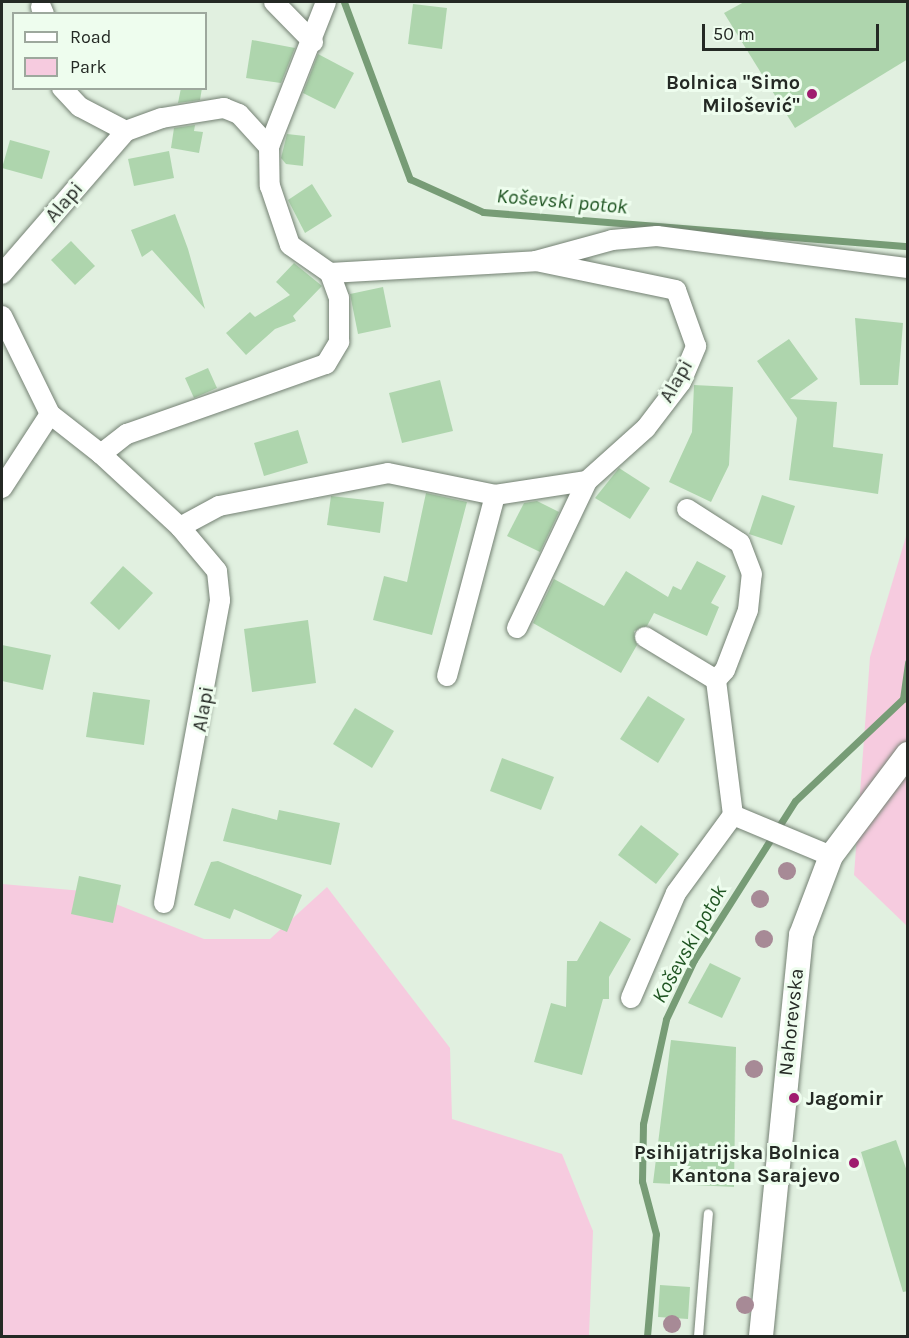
<!DOCTYPE html>
<html>
<head>
<meta charset="utf-8">
<style>
  body { margin:0 }
  #map { position:relative; width:909px; height:1338px; overflow:hidden; background:#e1f0e0; font-family:Karla,sans-serif }
  div>[style] { position:absolute }
  [style*='--x'] { left:calc(var(--x)*1px); top:calc(var(--y)*1px); width:calc(var(--w)*1px); rotate:calc(var(--a)*1deg) }
  .green>* { inset:0; background:#f6cbdf }
  .stream>* { height:7px; margin:-3.5px; padding:0 3.5px; transform-origin:3.5px; border-radius:3.5px; background:#779c76 }
  .building>* { inset:0; background:#aed5ad }
  .roads { filter:drop-shadow(0 0 2px #748173) drop-shadow(0 0 2px #748173) }
  .service>* { height:9px; margin:-4.5px; padding:0 4.5px; transform-origin:4.5px; border-radius:4.5px; background:#fff }
  .minor>* { height:20px; margin:-10px; padding:0 10px; transform-origin:10px; border-radius:10px; background:#fff }
  .tertiary>* { height:24px; margin:-12px; padding:0 12px; transform-origin:12px; border-radius:12px; background:#fff }
  .trees>* { width:18px; height:18px; margin:-9px; border-radius:50%; background:#a78a96 }
  .dots>* { width:16px; height:16px; translate:-50% -50%; box-sizing:border-box; border:3px solid #eefdee; border-radius:50% }
  span { translate:-50% -50%; white-space:nowrap; text-align:center; line-height:1.15; -webkit-text-stroke:6px #eefdee; paint-order:stroke }
  .poi-label { font-size:20px; color:#242924; font-weight:700 }
  .right { translate:-100% -50%; text-align:right }
  .left { translate:0 -50%; text-align:left }
  .street-label { font-size:20px; color:#242924 }
  .water-label { font-size:21px; color:#1e5421; font-style:italic }
  .frame { position:absolute; inset:0; border:3px solid #242924; pointer-events:none }
  .legend { position:absolute; left:12px; top:12px; width:195px; height:78px; box-sizing:border-box; background:#eefdee; border:2px solid #9da89d; margin:0; padding:8px 10px; list-style:none; font-size:18px; color:#242924 }
  .legend li { display:flex; align-items:center; gap:12px; height:30px }
  .legend b { width:30px; border:2px solid #9da89d }
  .scale { position:absolute; left:702px; top:24px; width:177px; height:27px; box-sizing:border-box; border:3px solid #242924; border-top:0; padding-left:8px; font-size:18px; line-height:21px; white-space:nowrap; color:#242924; -webkit-text-stroke:4px #eefdee; paint-order:stroke }
</style>
</head>
<body>
<div id="map">
  <div class="green">
    <div style="clip-path:polygon(907px 533px,907px 926px,854px 875px,870px 657px)"></div>
    <div style="clip-path:polygon(2px 884px,83px 891px,204px 939px,270px 939px,327px 887px,450px 1048px,452px 1119px,562px 1154px,593px 1231px,589px 1336px,2px 1336px)"></div>
  </div>
  <div class="stream">
    <div style="--x:344;--y:2;--w:189;--a:69.6"></div>
    <div style="--x:410;--y:179;--w:80;--a:24.3"></div>
    <div style="--x:483;--y:212;--w:426;--a:4.6"></div>
    <div style="--x:647;--y:1336;--w:102;--a:-85"></div>
    <div style="--x:656;--y:1234;--w:55;--a:-104.8"></div>
    <div style="--x:642;--y:1181;--w:57;--a:-89"></div>
    <div style="--x:643;--y:1124;--w:107;--a:-77.6"></div>
    <div style="--x:666;--y:1019;--w:65;--a:-64.6"></div>
    <div style="--x:694;--y:960;--w:188;--a:-57.6"></div>
    <div style="--x:795;--y:801;--w:149;--a:-43.4"></div>
    <div style="--x:903;--y:699;--w:37;--a:-82"></div>
  </div>
  <div class="building">
    <div style="clip-path:polygon(744px 2px,908px 2px,908px 59px,795px 128px,724px 13px)"></div>
    <div style="clip-path:polygon(413px 4px,447px 8px,442px 49px,408px 44px)"></div>
    <div style="clip-path:polygon(252px 40px,295px 48px,281px 83px,246px 78px)"></div>
    <div style="clip-path:polygon(318px 54px,354px 73px,335px 109px,303px 93px)"></div>
    <div style="clip-path:polygon(181px 88px,202px 88px,200px 100px,178px 103px)"></div>
    <div style="clip-path:polygon(195px 125px,194px 131px,203px 132px,199px 153px,171px 148px,174px 128px)"></div>
    <div style="clip-path:polygon(287px 134px,305px 136px,303px 166px,286px 164px,281px 158px)"></div>
    <div style="clip-path:polygon(10px 140px,50px 151px,42px 179px,2px 168px)"></div>
    <div style="clip-path:polygon(169px 151px,174px 178px,134px 186px,128px 159px)"></div>
    <div style="clip-path:polygon(312px 184px,332px 216px,305px 233px,288px 200px)"></div>
    <div style="clip-path:polygon(175px 214px,188px 249px,205px 309px,152px 250px,142px 257px,131px 230px)"></div>
    <div style="clip-path:polygon(71px 241px,95px 266px,75px 285px,51px 260px)"></div>
    <div style="clip-path:polygon(294px 263px,322px 286px,293px 316px,296px 321px,275px 329px,246px 355px,226px 333px,250px 312px,255px 317px,290px 295px,276px 282px)"></div>
    <div style="clip-path:polygon(383px 287px,391px 327px,358px 334px,350px 294px)"></div>
    <div style="clip-path:polygon(855px 318px,903px 323px,898px 385px,860px 385px)"></div>
    <div style="clip-path:polygon(789px 339px,818px 379px,790px 399px,837px 402px,833px 447px,883px 454px,878px 494px,789px 480px,797px 418px,757px 361px)"></div>
    <div style="clip-path:polygon(208px 368px,217px 388px,194px 398px,185px 378px)"></div>
    <div style="clip-path:polygon(440px 380px,453px 431px,402px 443px,389px 393px)"></div>
    <div style="clip-path:polygon(694px 385px,733px 387px,729px 465px,711px 502px,669px 482px,692px 432px)"></div>
    <div style="clip-path:polygon(298px 430px,308px 463px,264px 476px,254px 443px)"></div>
    <div style="clip-path:polygon(619px 468px,650px 488px,630px 519px,595px 498px)"></div>
    <div style="clip-path:polygon(426px 493px,467px 502px,432px 635px,373px 620px,384px 576px,407px 582px)"></div>
    <div style="clip-path:polygon(762px 495px,795px 506px,782px 545px,749px 534px)"></div>
    <div style="clip-path:polygon(331px 496px,384px 502px,380px 533px,327px 525px)"></div>
    <div style="clip-path:polygon(537px 501px,559px 512px,540px 552px,507px 536px,524px 503px)"></div>
    <div style="clip-path:polygon(697px 561px,726px 576px,711px 603px,719px 607px,707px 636px,654px 613px,647px 626px,634px 631px,637px 645px,621px 673px,533px 623px,554px 579px,604px 606px,626px 571px,668px 597px,673px 586px,681px 590px)"></div>
    <div style="clip-path:polygon(123px 566px,153px 593px,119px 630px,90px 603px)"></div>
    <div style="clip-path:polygon(308px 620px,316px 683px,252px 692px,244px 629px)"></div>
    <div style="clip-path:polygon(2px 645px,51px 655px,43px 690px,2px 681px)"></div>
    <div style="clip-path:polygon(93px 692px,150px 700px,144px 745px,86px 737px)"></div>
    <div style="clip-path:polygon(648px 696px,685px 719px,658px 763px,620px 739px)"></div>
    <div style="clip-path:polygon(355px 708px,394px 731px,372px 768px,333px 744px)"></div>
    <div style="clip-path:polygon(502px 758px,554px 777px,541px 810px,490px 791px)"></div>
    <div style="clip-path:polygon(232px 808px,277px 820px,279px 810px,340px 823px,331px 865px,223px 841px)"></div>
    <div style="clip-path:polygon(641px 825px,679px 854px,656px 884px,618px 855px)"></div>
    <div style="clip-path:polygon(218px 861px,302px 895px,287px 932px,234px 909px,230px 919px,194px 905px,211px 862px)"></div>
    <div style="clip-path:polygon(79px 876px,121px 885px,113px 923px,71px 914px)"></div>
    <div style="clip-path:polygon(600px 921px,631px 939px,609px 977px,609px 999px,603px 999px,582px 1075px,534px 1062px,551px 1003px,566px 1007px,567px 961px,577px 961px)"></div>
    <div style="clip-path:polygon(710px 963px,741px 978px,722px 1018px,688px 1003px)"></div>
    <div style="clip-path:polygon(671px 1040px,736px 1047px,734px 1187px,653px 1183px)"></div>
    <div style="clip-path:polygon(896px 1140px,908px 1174px,908px 1291px,903px 1292px,861px 1152px)"></div>
    <div style="clip-path:polygon(660px 1285px,690px 1287px,688px 1319px,658px 1317px)"></div>
  </div>
  <div class="roads">
    <div class="service">
      <div style="--x:698;--y:1336;--w:123;--a:-85.4"></div>
    </div>
    <div class="minor">
      <div style="--x:274;--y:2;--w:56;--a:45.7"></div>
      <div style="--x:326;--y:2;--w:156;--a:111.5"></div>
      <div style="--x:269;--y:147;--w:39;--a:89"></div>
      <div style="--x:270;--y:186;--w:62;--a:71.3"></div>
      <div style="--x:290;--y:245;--w:49;--a:35"></div>
      <div style="--x:330;--y:273;--w:206;--a:-3.3"></div>
      <div style="--x:536;--y:261;--w:79;--a:-15.4"></div>
      <div style="--x:612;--y:240;--w:45;--a:-5.1"></div>
      <div style="--x:657;--y:236;--w:253;--a:7.3"></div>
      <div style="--x:41;--y:7;--w:8;--a:67"></div>
      <div style="--x:62;--y:88;--w:26;--a:47"></div>
      <div style="--x:80;--y:107;--w:52;--a:27.6"></div>
      <div style="--x:126;--y:131;--w:38;--a:-20"></div>
      <div style="--x:162;--y:118;--w:63;--a:-9.2"></div>
      <div style="--x:224;--y:108;--w:16;--a:22"></div>
      <div style="--x:239;--y:114;--w:45;--a:47.7"></div>
      <div style="--x:2;--y:274;--w:189;--a:-49.1"></div>
      <div style="--x:2;--y:316;--w:109;--a:63.9"></div>
      <div style="--x:2;--y:488;--w:88;--a:-57"></div>
      <div style="--x:50;--y:414;--w:65;--a:38.1"></div>
      <div style="--x:180;--y:527;--w:108;--a:-137.3"></div>
      <div style="--x:101;--y:454;--w:33;--a:-38"></div>
      <div style="--x:127;--y:434;--w:211;--a:-19.4"></div>
      <div style="--x:326;--y:364;--w:26;--a:-59"></div>
      <div style="--x:339;--y:342;--w:44;--a:-90"></div>
      <div style="--x:339;--y:298;--w:27;--a:-110"></div>
      <div style="--x:517;--y:628;--w:163;--a:-64.5"></div>
      <div style="--x:645;--y:637;--w:83;--a:31.2"></div>
      <div style="--x:447;--y:676;--w:187;--a:-75.1"></div>
      <div style="--x:733;--y:815;--w:106;--a:22.7"></div>
      <div style="--x:164;--y:903;--w:308;--a:-79.5"></div>
      <div style="--x:220;--y:600;--w:29;--a:-96"></div>
      <div style="--x:217;--y:571;--w:57;--a:-130.1"></div>
      <div style="--x:180;--y:527;--w:44;--a:-28.3"></div>
      <div style="--x:219;--y:506;--w:172;--a:-11"></div>
      <div style="--x:388;--y:473;--w:109;--a:11.6"></div>
      <div style="--x:495;--y:495;--w:93;--a:-8.7"></div>
      <div style="--x:587;--y:481;--w:79;--a:-41.9"></div>
      <div style="--x:646;--y:428;--w:58;--a:-52.7"></div>
      <div style="--x:681;--y:382;--w:39;--a:-67"></div>
      <div style="--x:696;--y:346;--w:59;--a:-109.7"></div>
      <div style="--x:676;--y:290;--w:143;--a:-168.3"></div>
      <div style="--x:631;--y:998;--w:114;--a:-66.8"></div>
      <div style="--x:676;--y:893;--w:97;--a:-53.8"></div>
      <div style="--x:733;--y:815;--w:136;--a:-97.2"></div>
      <div style="--x:716;--y:680;--w:13;--a:-48"></div>
      <div style="--x:725;--y:670;--w:64;--a:-69"></div>
      <div style="--x:748;--y:610;--w:36;--a:-84"></div>
      <div style="--x:752;--y:574;--w:33;--a:-111"></div>
      <div style="--x:740;--y:543;--w:63;--a:-147.3"></div>
    </div>
    <div class="tertiary">
      <div style="--x:761;--y:1336;--w:403;--a:-84.3"></div>
      <div style="--x:801;--y:935;--w:85;--a:-69.2"></div>
      <div style="--x:831;--y:856;--w:128;--a:-53"></div>
    </div>
  </div>
  <div class="trees">
    <div style="left:787px;top:871px"></div>
    <div style="left:760px;top:899px"></div>
    <div style="left:764px;top:939px"></div>
    <div style="left:754px;top:1069px"></div>
    <div style="left:745px;top:1305px"></div>
    <div style="left:672px;top:1324px"></div>
  </div>
  <div class="dots">
    <div style="left:812px;top:94px;background:#9f1d6e"></div>
    <div style="left:794px;top:1098px;background:#9f1d6e"></div>
    <div style="left:854px;top:1163px;background:#9f1d6e"></div>
  </div>
  <div class="poi-label">
    <span class="right" style="left:800px;top:94px">Bolnica "Simo<br>Milošević"</span>
    <span class="left" style="left:806px;top:1098px">Jagomir</span>
    <span class="right" style="left:840px;top:1164px">Psihijatrijska Bolnica<br>Kantona Sarajevo</span>
  </div>
  <div class="street-label">
    <span style="left:64px;top:202px;rotate:-49deg">Alapi</span>
    <span style="left:676px;top:381px;rotate:-60deg">Alapi</span>
    <span style="left:203px;top:709px;rotate:-80deg">Alapi</span>
    <span style="left:791px;top:1022px;rotate:-84deg">Nahorevska</span>
  </div>
  <div class="water-label">
    <span style="left:562px;top:201px;rotate:5deg">Koševski potok</span>
    <span style="left:689px;top:944px;rotate:-61deg">Koševski potok</span>
  </div>
  <div class="frame"></div>
  <ul class="legend">
  <li><b style="height:8px;background:#fff"></b>Road</li>
  <li><b style="height:16px;background:#f6cbdf"></b>Park</li>
  </ul>
  <div class="scale">50 m</div>
</div>
</body>
</html>
